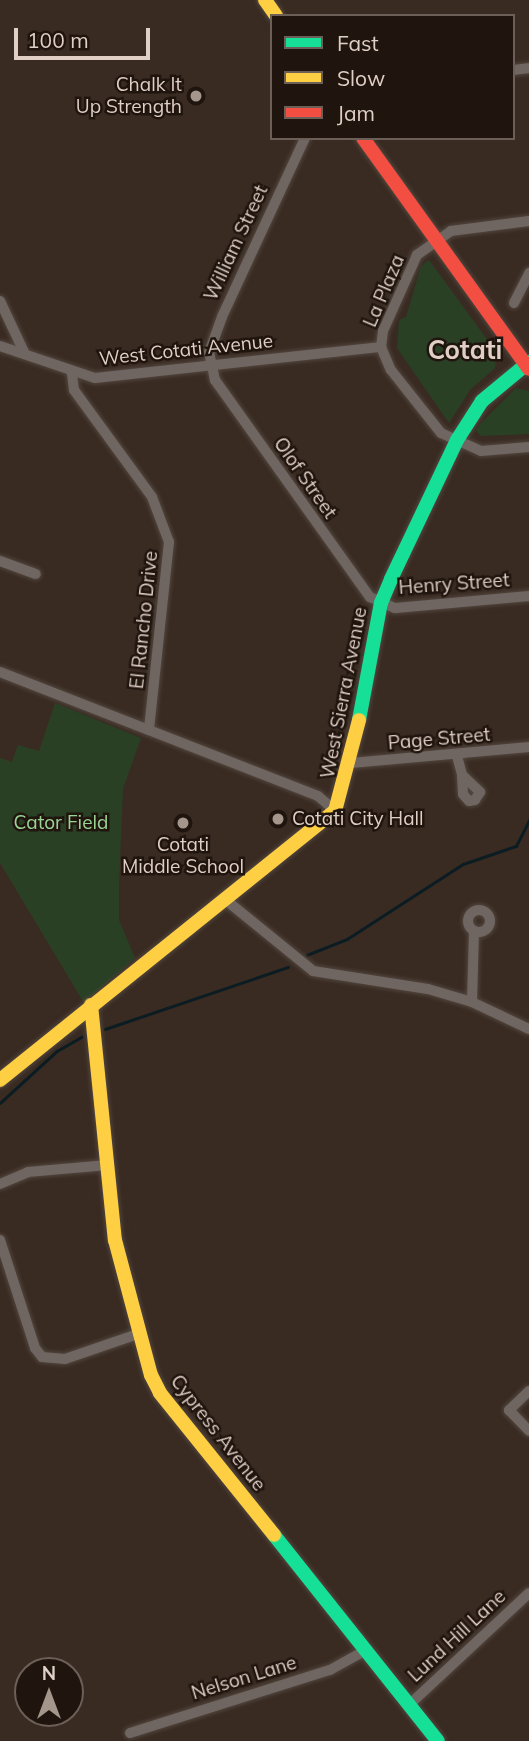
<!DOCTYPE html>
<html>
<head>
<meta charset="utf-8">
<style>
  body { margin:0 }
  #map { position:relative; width:529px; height:1741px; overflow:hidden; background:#392b22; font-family:Mulish,sans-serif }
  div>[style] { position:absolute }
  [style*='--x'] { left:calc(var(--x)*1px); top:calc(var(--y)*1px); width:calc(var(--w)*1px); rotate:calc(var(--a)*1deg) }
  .green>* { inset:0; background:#294025 }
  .stream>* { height:2.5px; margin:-1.25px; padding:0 1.25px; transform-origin:1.25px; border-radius:1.25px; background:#0b1c22 }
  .roads { filter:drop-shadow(0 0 2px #52463e) drop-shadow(0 0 2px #52463e) }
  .street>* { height:10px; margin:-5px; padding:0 5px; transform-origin:5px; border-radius:5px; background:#6f6662 }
  .street>.ring { margin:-5px; padding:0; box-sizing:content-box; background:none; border:10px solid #6f6662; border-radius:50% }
  .fast>* { height:14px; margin:-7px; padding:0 7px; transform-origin:7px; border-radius:7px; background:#16e098 }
  .slow>* { height:14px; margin:-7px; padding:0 7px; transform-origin:7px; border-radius:7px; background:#ffcf43 }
  .jam>* { height:14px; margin:-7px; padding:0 7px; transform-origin:7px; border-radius:7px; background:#f24e42 }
  .dots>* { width:19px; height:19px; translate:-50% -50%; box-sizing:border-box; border:4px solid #20150e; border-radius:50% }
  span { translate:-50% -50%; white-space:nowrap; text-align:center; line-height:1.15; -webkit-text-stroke:5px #20150e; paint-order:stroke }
  .poi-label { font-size:19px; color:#dfcfc5 }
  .right { translate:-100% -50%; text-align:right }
  .left { translate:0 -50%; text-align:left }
  .street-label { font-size:19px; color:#dfcfc5 }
  .park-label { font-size:19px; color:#9ad494 }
  .district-label { font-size:26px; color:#dfcfc5; font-weight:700 }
  .legend { position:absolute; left:270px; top:14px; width:245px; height:126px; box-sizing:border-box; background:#20150e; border:2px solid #6c5f57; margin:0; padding:9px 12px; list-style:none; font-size:21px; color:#dfcfc5 }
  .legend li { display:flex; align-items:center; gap:14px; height:35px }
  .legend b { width:35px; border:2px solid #6c5f57 }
  .north { position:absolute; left:14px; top:1657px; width:70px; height:70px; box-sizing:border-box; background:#20150e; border:2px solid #6c5f57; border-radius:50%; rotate:0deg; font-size:19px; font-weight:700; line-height:28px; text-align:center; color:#dfcfc5 }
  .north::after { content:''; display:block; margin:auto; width:24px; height:32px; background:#a5968c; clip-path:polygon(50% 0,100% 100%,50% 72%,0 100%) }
  .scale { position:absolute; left:14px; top:28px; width:136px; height:32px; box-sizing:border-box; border:4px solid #dfcfc5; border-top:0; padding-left:9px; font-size:21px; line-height:24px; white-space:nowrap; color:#dfcfc5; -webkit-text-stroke:5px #20150e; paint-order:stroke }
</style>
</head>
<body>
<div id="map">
  <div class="green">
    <div style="clip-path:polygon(429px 260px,497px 353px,495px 368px,470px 390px,449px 423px,397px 348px,399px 320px,406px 317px,421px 266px)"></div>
    <div style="clip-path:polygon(516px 388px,529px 391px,529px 434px,481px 436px,476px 431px,479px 425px)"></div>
    <div style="clip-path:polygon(55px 703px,141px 738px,123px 789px,119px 885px,119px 920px,135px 958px,84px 1003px,0 863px,0 758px,12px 762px,18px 745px,39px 751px)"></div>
  </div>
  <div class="stream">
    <div style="--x:307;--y:955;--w:43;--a:-21.8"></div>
    <div style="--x:347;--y:939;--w:138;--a:-32.9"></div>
    <div style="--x:463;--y:864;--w:56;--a:-18.8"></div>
    <div style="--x:516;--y:846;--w:29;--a:-63"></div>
    <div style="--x:105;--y:1029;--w:193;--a:-18.7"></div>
    <div style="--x:0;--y:1103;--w:77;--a:-42.4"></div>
    <div style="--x:57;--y:1051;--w:28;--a:-30"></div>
  </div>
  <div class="roads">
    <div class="street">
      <div style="--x:513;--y:70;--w:16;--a:-7"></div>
      <div style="--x:305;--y:138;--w:197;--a:114.9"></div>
      <div style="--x:222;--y:317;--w:37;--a:110"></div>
      <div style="--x:209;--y:352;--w:29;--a:78"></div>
      <div style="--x:215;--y:380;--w:267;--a:54.5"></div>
      <div style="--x:370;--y:597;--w:27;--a:24"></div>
      <div style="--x:395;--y:608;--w:135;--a:-5.1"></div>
      <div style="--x:529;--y:221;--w:79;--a:172.7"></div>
      <div style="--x:451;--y:231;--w:42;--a:144.8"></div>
      <div style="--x:417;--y:255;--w:83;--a:114.1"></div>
      <div style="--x:383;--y:331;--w:16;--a:97"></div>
      <div style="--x:381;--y:347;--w:25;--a:67"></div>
      <div style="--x:391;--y:370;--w:80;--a:51.6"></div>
      <div style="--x:441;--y:433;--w:44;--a:24.2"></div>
      <div style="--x:481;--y:451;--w:48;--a:-4.8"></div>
      <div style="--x:0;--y:301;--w:56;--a:64.8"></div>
      <div style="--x:514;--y:303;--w:34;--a:-63"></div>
      <div style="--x:0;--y:346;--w:100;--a:18.6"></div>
      <div style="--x:95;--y:378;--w:288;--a:-6.2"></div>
      <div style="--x:72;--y:374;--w:16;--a:83"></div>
      <div style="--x:74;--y:390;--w:132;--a:53.9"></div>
      <div style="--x:152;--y:497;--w:48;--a:69.3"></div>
      <div style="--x:169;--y:542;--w:189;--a:96.1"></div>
      <div style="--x:0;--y:561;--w:38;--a:20"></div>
      <div style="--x:0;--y:672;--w:341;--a:21.3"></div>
      <div style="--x:318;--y:796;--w:23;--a:41"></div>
      <div style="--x:457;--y:756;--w:20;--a:75"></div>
      <div style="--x:462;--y:775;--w:25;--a:43"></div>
      <div style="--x:480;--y:792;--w:9;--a:122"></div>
      <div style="--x:475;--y:800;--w:6;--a:171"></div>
      <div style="--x:469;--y:801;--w:9;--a:-131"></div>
      <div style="--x:463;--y:794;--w:19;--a:-93"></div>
      <div style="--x:351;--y:763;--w:179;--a:-5.1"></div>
      <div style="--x:227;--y:901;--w:111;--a:39.1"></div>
      <div style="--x:313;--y:971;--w:116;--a:8.9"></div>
      <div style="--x:428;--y:989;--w:46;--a:16.5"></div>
      <div style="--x:472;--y:1002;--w:63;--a:25.3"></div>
      <div class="ring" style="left:468px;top:910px;width:12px;height:12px"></div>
      <div style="--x:472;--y:1002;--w:71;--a:-88.4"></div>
      <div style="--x:0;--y:1184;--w:30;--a:-23"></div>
      <div style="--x:28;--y:1172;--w:80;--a:-5"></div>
      <div style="--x:0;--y:1240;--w:114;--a:72"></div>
      <div style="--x:35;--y:1348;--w:11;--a:52"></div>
      <div style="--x:42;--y:1357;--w:23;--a:5"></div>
      <div style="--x:65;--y:1359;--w:77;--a:-18.9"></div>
      <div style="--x:529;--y:1391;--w:28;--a:136"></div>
      <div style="--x:509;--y:1410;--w:29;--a:46"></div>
      <div style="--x:409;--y:1705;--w:164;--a:-43"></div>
      <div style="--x:130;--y:1733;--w:210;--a:-17.5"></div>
      <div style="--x:330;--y:1670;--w:41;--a:-29.1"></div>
    </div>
    <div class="fast">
      <div style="--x:359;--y:720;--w:119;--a:-79.4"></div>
      <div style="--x:381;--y:603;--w:26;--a:-67"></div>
      <div style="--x:391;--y:579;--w:154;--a:-64.6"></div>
      <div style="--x:457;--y:440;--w:46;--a:-57.3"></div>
      <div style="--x:482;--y:401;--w:61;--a:-39.7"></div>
      <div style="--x:274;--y:1535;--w:263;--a:51.5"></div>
    </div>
    <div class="slow">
      <div style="--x:265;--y:0;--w:19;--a:55"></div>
      <div style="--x:91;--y:1005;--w:236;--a:84.2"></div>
      <div style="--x:115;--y:1240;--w:140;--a:75.1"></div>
      <div style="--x:151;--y:1375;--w:20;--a:63"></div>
      <div style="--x:160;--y:1393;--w:182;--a:51.2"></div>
      <div style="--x:0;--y:1080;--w:430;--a:-38.8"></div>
      <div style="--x:335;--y:811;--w:94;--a:-75.2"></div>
    </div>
    <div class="jam">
      <div style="--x:363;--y:138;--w:284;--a:54.3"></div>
    </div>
  </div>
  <div class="dots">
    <div style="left:196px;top:96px;background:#a5968c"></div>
    <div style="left:278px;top:819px;background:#a5968c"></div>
    <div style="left:183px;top:823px;background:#a5968c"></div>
  </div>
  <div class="poi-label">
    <span class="right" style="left:182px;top:96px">Chalk It<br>Up Strength</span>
    <span class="left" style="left:292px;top:819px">Cotati City Hall</span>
    <span style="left:183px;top:856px">Cotati<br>Middle School</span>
  </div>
  <div class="street-label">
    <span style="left:236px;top:243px;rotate:-65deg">William Street</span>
    <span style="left:384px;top:291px;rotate:-67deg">La Plaza</span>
    <span style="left:186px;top:350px;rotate:-6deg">West Cotati Avenue</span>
    <span style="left:305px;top:478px;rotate:55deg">Olof Street</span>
    <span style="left:454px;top:584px;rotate:-4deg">Henry Street</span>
    <span style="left:144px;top:620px;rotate:-84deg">El Rancho Drive</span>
    <span style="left:344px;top:693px;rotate:-79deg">West Sierra Avenue</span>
    <span style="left:439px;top:739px;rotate:-5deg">Page Street</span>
    <span style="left:218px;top:1433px;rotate:52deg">Cypress Avenue</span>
    <span style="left:457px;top:1636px;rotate:-43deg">Lund Hill Lane</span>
    <span style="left:244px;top:1678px;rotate:-17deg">Nelson Lane</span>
  </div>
  <div class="park-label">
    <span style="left:61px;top:823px">Cator Field</span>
  </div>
  <div class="district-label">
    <span style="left:465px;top:350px">Cotati</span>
  </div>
  <ul class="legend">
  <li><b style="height:9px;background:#16e098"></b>Fast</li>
  <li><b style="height:9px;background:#ffcf43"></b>Slow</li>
  <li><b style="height:9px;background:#f24e42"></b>Jam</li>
  </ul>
  <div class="north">N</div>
  <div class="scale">100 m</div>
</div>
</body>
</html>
